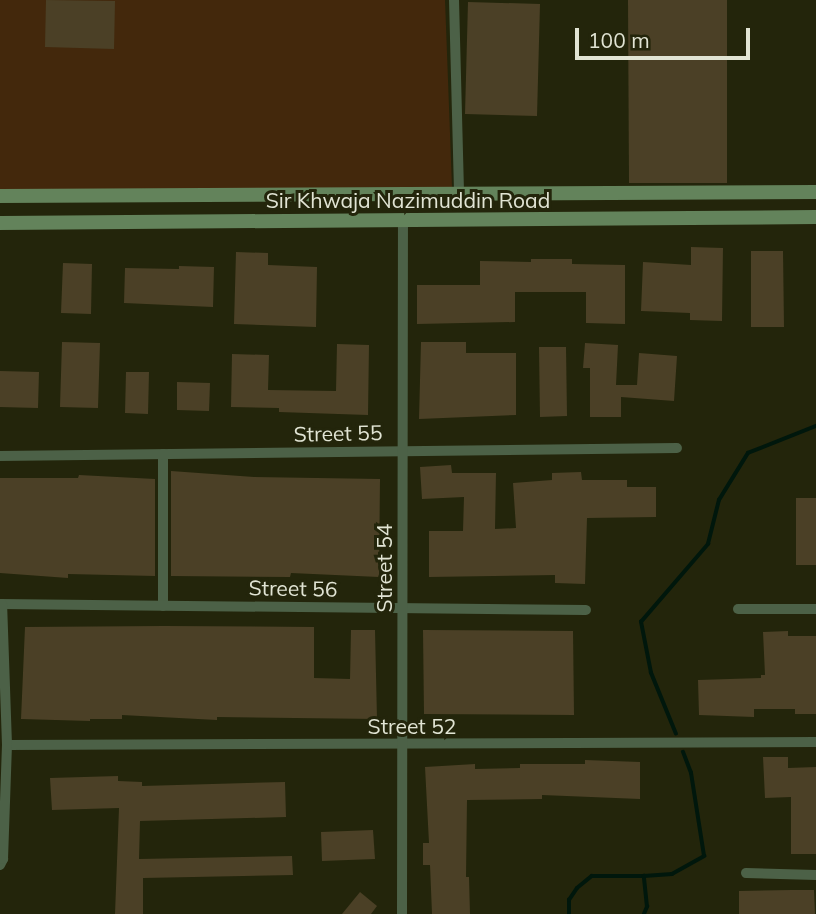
<!DOCTYPE html>
<html>
<head>
<meta charset="utf-8">
<style>
  body { margin:0 }
  #map { position:relative; width:816px; height:914px; overflow:hidden; background:#23250b; font-family:Mulish,sans-serif }
  div>[style] { position:absolute }
  [style*='--x'] { left:calc(var(--x)*1px); top:calc(var(--y)*1px); width:calc(var(--w)*1px); rotate:calc(var(--a)*1deg) }
  .green>* { inset:0; background:#43280c }
  .stream>* { height:3.5px; margin:-1.75px; padding:0 1.75px; transform-origin:1.75px; border-radius:1.75px; background:#00170c }
  .building>* { inset:0; background:#4b4026 }
  .minor>* { height:10px; margin:-5px; padding:0 5px; transform-origin:5px; border-radius:5px; background:#4c6147 }
  .secondary>* { height:14px; margin:-7px; padding:0 7px; transform-origin:7px; border-radius:7px; background:#63835b }
  span { translate:-50% -50%; white-space:nowrap; text-align:center; line-height:1.15; -webkit-text-stroke:6px #23250b; paint-order:stroke }
  .street-label { font-size:21px; color:#e1e4d4 }
  .scale { position:absolute; left:575px; top:28px; width:175px; height:32px; box-sizing:border-box; border:4px solid #e1e4d4; border-top:0; padding-left:9px; font-size:21px; line-height:24px; white-space:nowrap; color:#e1e4d4; -webkit-text-stroke:5px #23250b; paint-order:stroke }
</style>
</head>
<body>
<div id="map">
  <div class="green">
    <div style="clip-path:polygon(0 0,445px 0,452px 187px,0 191px)"></div>
  </div>
  <div class="stream">
    <div style="--x:676;--y:734;--w:66;--a:-112.3"></div>
    <div style="--x:651;--y:673;--w:52;--a:-101.1"></div>
    <div style="--x:641;--y:622;--w:103;--a:-49.3"></div>
    <div style="--x:708;--y:544;--w:45;--a:-76"></div>
    <div style="--x:719;--y:500;--w:55;--a:-58.3"></div>
    <div style="--x:748;--y:453;--w:73;--a:-21.7"></div>
    <div style="--x:569;--y:914;--w:14;--a:-90"></div>
    <div style="--x:569;--y:900;--w:14;--a:-56"></div>
    <div style="--x:577;--y:888;--w:19;--a:-39"></div>
    <div style="--x:592;--y:876;--w:51;--a:0"></div>
    <div style="--x:644;--y:914;--w:8;--a:-67"></div>
    <div style="--x:647;--y:907;--w:31;--a:-96"></div>
    <div style="--x:644;--y:876;--w:28;--a:-4"></div>
    <div style="--x:672;--y:874;--w:37;--a:-29"></div>
    <div style="--x:704;--y:856;--w:84;--a:-98.9"></div>
    <div style="--x:691;--y:773;--w:22;--a:-111"></div>
  </div>
  <div class="building">
    <div style="clip-path:polygon(46px 0,115px 1px,114px 49px,45px 47px)"></div>
    <div style="clip-path:polygon(628px 0,727px 0,727px 183px,629px 183px)"></div>
    <div style="clip-path:polygon(468px 2px,540px 4px,537px 116px,465px 114px)"></div>
    <div style="clip-path:polygon(691px 247px,723px 248px,722px 321px,690px 320px,690px 313px,641px 311px,643px 262px,691px 265px)"></div>
    <div style="clip-path:polygon(751px 251px,783px 251px,784px 327px,751px 327px)"></div>
    <div style="clip-path:polygon(236px 252px,268px 253px,268px 265px,317px 267px,316px 327px,234px 324px)"></div>
    <div style="clip-path:polygon(531px 259px,572px 259px,572px 264px,625px 265px,625px 324px,586px 323px,586px 292px,515px 292px,515px 322px,417px 324px,417px 285px,480px 285px,480px 261px,531px 262px)"></div>
    <div style="clip-path:polygon(63px 263px,92px 264px,91px 314px,61px 313px)"></div>
    <div style="clip-path:polygon(179px 266px,214px 267px,213px 307px,124px 303px,125px 268px,179px 269px)"></div>
    <div style="clip-path:polygon(62px 342px,100px 343px,98px 408px,60px 407px)"></div>
    <div style="clip-path:polygon(421px 342px,466px 342px,466px 353px,516px 353px,516px 415px,419px 419px)"></div>
    <div style="clip-path:polygon(585px 343px,618px 345px,616px 385px,637px 385px,639px 353px,677px 356px,674px 401px,621px 397px,621px 417px,590px 417px,590px 368px,583px 368px)"></div>
    <div style="clip-path:polygon(337px 344px,369px 345px,368px 415px,279px 412px,279px 408px,231px 407px,232px 354px,269px 355px,268px 390px,336px 391px)"></div>
    <div style="clip-path:polygon(539px 347px,566px 347px,567px 416px,540px 417px)"></div>
    <div style="clip-path:polygon(0 371px,39px 372px,38px 408px,0 407px)"></div>
    <div style="clip-path:polygon(126px 372px,149px 372px,148px 414px,125px 413px)"></div>
    <div style="clip-path:polygon(177px 382px,210px 383px,209px 411px,177px 410px)"></div>
    <div style="clip-path:polygon(451px 465px,452px 473px,496px 473px,495px 529px,516px 528px,513px 483px,552px 480px,552px 473px,581px 472px,582px 480px,627px 480px,627px 487px,656px 487px,656px 517px,587px 518px,585px 584px,555px 583px,555px 575px,429px 577px,429px 531px,463px 531px,464px 497px,422px 499px,420px 467px)"></div>
    <div style="clip-path:polygon(171px 471px,254px 477px,380px 479px,379px 577px,291px 573px,290px 577px,171px 576px)"></div>
    <div style="clip-path:polygon(79px 475px,155px 479px,155px 576px,68px 574px,68px 578px,0 573px,0 478px,78px 478px)"></div>
    <div style="clip-path:polygon(796px 498px,816px 498px,816px 565px,796px 565px)"></div>
    <div style="clip-path:polygon(164px 626px,314px 627px,314px 678px,350px 679px,351px 630px,375px 630px,377px 719px,217px 717px,217px 720px,122px 715px,122px 719px,90px 719px,90px 721px,21px 719px,25px 627px)"></div>
    <div style="clip-path:polygon(423px 630px,573px 631px,574px 715px,424px 714px)"></div>
    <div style="clip-path:polygon(788px 631px,788px 636px,816px 636px,816px 714px,795px 714px,795px 709px,754px 709px,754px 717px,699px 715px,698px 680px,761px 678px,761px 675px,765px 675px,763px 632px)"></div>
    <div style="clip-path:polygon(763px 757px,788px 757px,788px 768px,816px 767px,816px 854px,791px 854px,791px 797px,765px 798px)"></div>
    <div style="clip-path:polygon(585px 760px,640px 762px,640px 799px,542px 795px,542px 799px,467px 800px,466px 877px,469px 877px,470px 914px,432px 914px,430px 865px,423px 865px,423px 843px,429px 843px,425px 767px,475px 764px,475px 769px,520px 768px,520px 764px,585px 764px)"></div>
    <div style="clip-path:polygon(118px 776px,118px 781px,142px 782px,142px 786px,285px 782px,286px 817px,140px 821px,139px 859px,292px 856px,293px 875px,143px 878px,143px 914px,115px 914px,119px 808px,52px 810px,50px 778px)"></div>
    <div style="clip-path:polygon(373px 830px,375px 859px,322px 861px,321px 832px)"></div>
    <div style="clip-path:polygon(792px 890px,814px 890px,815px 914px,739px 914px,739px 891px)"></div>
    <div style="clip-path:polygon(360px 892px,377px 906px,371px 914px,342px 914px)"></div>
  </div>
  <div class="minor">
    <div style="--x:454;--y:0;--w:194;--a:88.5"></div>
    <div style="--x:163;--y:454;--w:152;--a:90"></div>
    <div style="--x:0;--y:456;--w:677;--a:-0.68"></div>
    <div style="--x:0;--y:604;--w:586;--a:0.59"></div>
    <div style="--x:738;--y:609;--w:78;--a:0"></div>
    <div style="--x:7;--y:745;--w:809;--a:-0.21"></div>
    <div style="--x:0;--y:865;--w:7;--a:-63"></div>
    <div style="--x:3;--y:859;--w:114;--a:-88"></div>
    <div style="--x:7;--y:745;--w:141;--a:-92"></div>
    <div style="--x:746;--y:873;--w:70;--a:1.6"></div>
    <div style="--x:402;--y:914;--w:692;--a:-89.92"></div>
  </div>
  <div class="secondary">
    <div style="--x:0;--y:196;--w:816;--a:-0.28"></div>
    <div style="--x:0;--y:223;--w:816;--a:-0.42"></div>
  </div>
  <div class="street-label">
    <span style="left:408px;top:200px">Sir Khwaja Nazimuddin Road</span>
    <span style="left:338px;top:433px;rotate:-1deg">Street 55</span>
    <span style="left:384px;top:568px;rotate:-90deg">Street 54</span>
    <span style="left:293px;top:588px;rotate:1deg">Street 56</span>
    <span style="left:412px;top:726px">Street 52</span>
  </div>
  <div class="scale">100 m</div>
</div>
</body>
</html>
